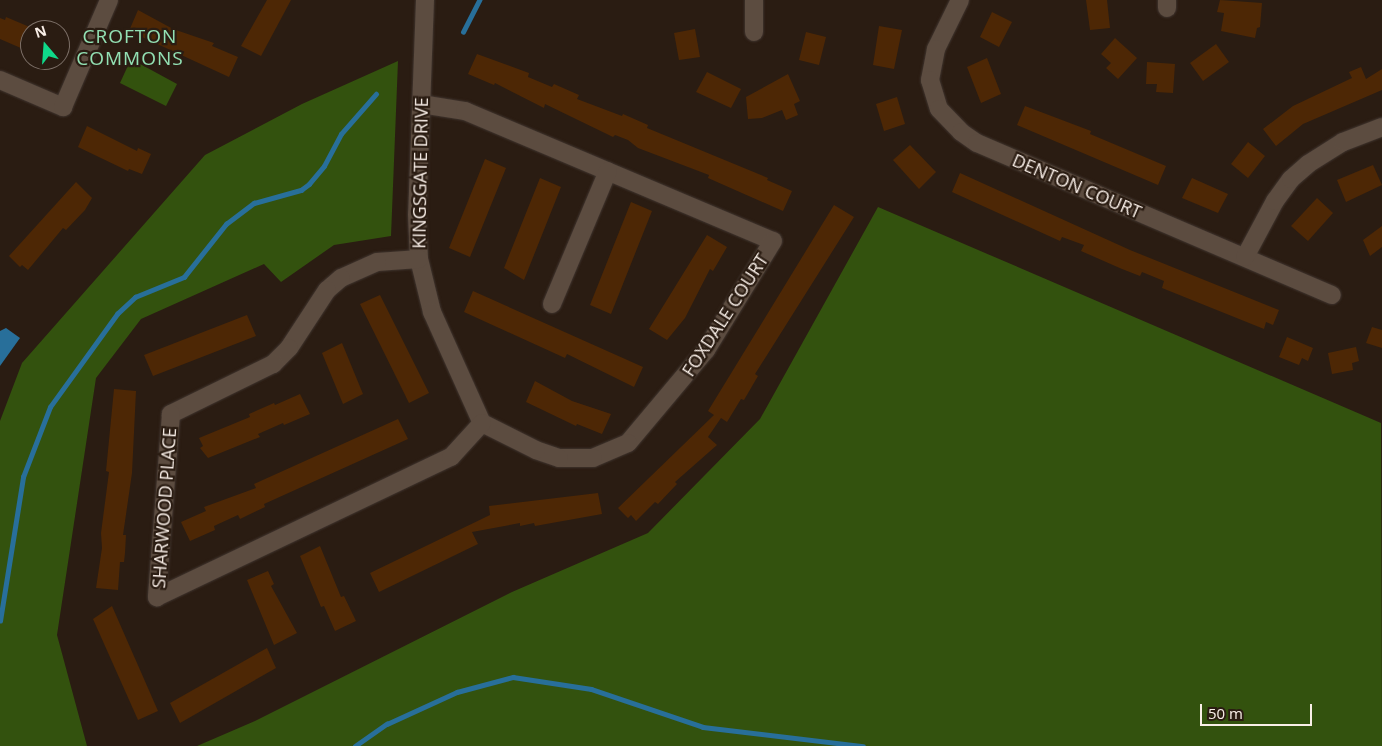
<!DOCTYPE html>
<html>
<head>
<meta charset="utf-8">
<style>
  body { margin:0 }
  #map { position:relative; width:1382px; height:746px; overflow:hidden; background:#2a1c12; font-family:"Open Sans",sans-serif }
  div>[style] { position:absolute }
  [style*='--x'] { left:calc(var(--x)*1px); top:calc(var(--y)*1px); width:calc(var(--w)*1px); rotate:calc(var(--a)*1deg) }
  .green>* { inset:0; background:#33520e }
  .water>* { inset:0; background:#286f9a }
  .stream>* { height:4.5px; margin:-2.25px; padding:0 2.25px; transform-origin:2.25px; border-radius:2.25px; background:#286f9a }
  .building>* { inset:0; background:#4d2705 }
  .roads { filter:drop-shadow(0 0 1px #40352f) drop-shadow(0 0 1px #40352f) }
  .street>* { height:18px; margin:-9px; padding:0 9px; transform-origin:9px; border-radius:9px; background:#5c4c40 }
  span { translate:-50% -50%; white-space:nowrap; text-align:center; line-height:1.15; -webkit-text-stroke:4.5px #2a1c12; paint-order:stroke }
  .street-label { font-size:18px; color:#f9efe8 }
  .neighbourhood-label { font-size:19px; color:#93e1b4; letter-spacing:1px }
  .north { position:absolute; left:20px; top:20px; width:50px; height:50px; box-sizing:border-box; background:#2a1c12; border:1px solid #7d7068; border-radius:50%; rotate:342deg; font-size:14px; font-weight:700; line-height:20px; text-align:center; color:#f9efe8 }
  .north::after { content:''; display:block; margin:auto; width:18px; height:22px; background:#0fd98a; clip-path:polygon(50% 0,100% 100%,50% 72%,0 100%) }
  .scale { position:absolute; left:1200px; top:704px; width:112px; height:22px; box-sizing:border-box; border:2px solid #f9efe8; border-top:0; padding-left:6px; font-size:15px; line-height:18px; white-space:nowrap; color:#f9efe8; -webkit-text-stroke:4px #2a1c12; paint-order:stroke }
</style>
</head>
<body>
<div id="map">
  <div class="green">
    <div style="clip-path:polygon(131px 59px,177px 84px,166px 106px,120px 83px)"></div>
    <div style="clip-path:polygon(398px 61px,391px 236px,334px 245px,281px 282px,264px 264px,141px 319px,96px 378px,57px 635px,87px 746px,0 746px,0 421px,22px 363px,205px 155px,302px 104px)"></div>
    <div style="clip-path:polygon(878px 207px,1381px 423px,1382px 746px,197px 746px,255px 721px,512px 592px,648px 533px,760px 419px)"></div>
  </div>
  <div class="water">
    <div style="clip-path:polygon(6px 328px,20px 338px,0 366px,0 331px)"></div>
  </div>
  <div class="stream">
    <div style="--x:463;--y:32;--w:36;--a:-63"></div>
    <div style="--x:0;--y:621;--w:146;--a:-80.9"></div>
    <div style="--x:23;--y:477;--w:75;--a:-68.9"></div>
    <div style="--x:50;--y:407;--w:115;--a:-54.2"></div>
    <div style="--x:117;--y:314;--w:25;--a:-43"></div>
    <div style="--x:135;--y:297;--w:53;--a:-22.2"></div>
    <div style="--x:184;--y:277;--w:68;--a:-51.6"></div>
    <div style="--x:226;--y:224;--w:35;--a:-37"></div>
    <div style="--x:254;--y:203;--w:49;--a:-15.5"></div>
    <div style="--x:301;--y:190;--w:10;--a:-37"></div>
    <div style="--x:309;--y:184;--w:23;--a:-50"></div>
    <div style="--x:324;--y:166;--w:36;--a:-62"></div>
    <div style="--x:341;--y:134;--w:53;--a:-48.8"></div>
    <div style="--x:355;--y:746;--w:39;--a:-35"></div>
    <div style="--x:387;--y:724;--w:77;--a:-24.6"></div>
    <div style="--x:457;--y:692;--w:58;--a:-15"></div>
    <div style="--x:513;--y:677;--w:79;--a:8.7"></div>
    <div style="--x:591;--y:689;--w:118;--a:18.7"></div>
    <div style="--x:703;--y:727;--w:161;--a:6.8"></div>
  </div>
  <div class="building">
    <div style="clip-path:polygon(267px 0,291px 0,261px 56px,241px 46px)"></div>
    <div style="clip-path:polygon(1086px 0,1107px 0,1110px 28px,1090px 30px)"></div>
    <div style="clip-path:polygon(1220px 0,1262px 3px,1260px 27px,1257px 28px,1255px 38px,1221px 31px,1224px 13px,1217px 12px)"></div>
    <div style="clip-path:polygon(138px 10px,173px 29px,214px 43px,212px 46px,238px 57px,229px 77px,129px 31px)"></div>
    <div style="clip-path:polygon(992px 12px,1012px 22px,999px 47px,980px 37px)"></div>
    <div style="clip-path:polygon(6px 17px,32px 28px,30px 52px,0 39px,0 18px,5px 20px)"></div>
    <div style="clip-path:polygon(879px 26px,902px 30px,894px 69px,873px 65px)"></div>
    <div style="clip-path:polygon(695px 29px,700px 57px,679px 60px,674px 33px)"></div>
    <div style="clip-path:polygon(806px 32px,826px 37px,819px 65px,799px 60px)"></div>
    <div style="clip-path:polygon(1115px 38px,1137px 58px,1118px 79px,1106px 68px,1111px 63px,1101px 54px)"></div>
    <div style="clip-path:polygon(1216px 44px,1229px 62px,1203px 81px,1190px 63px)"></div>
    <div style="clip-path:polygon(477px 54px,529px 73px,528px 77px,552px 87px,554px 84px,579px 95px,577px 99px,622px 116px,623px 114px,648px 125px,647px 128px,768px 178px,767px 180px,792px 191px,783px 211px,708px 178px,709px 175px,638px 148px,628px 140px,615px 135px,613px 137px,545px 104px,544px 108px,495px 83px,494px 85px,468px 74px)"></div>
    <div style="clip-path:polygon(987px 58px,1001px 94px,981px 103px,967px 67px)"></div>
    <div style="clip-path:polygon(1147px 62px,1175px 64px,1173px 93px,1156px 92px,1157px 84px,1146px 84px)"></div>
    <div style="clip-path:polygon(1361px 67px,1366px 79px,1382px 69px,1382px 90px,1303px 124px,1276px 146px,1263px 129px,1293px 106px,1352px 78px,1349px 72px)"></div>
    <div style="clip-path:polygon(707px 72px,741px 89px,731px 108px,696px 92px)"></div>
    <div style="clip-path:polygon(788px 74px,800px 101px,794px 104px,798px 115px,786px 120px,782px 110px,762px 118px,748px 119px,746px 97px)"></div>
    <div style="clip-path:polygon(897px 97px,905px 124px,884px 131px,876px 104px)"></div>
    <div style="clip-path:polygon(1025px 106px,1091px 131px,1090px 134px,1166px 166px,1158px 185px,1017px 125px)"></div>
    <div style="clip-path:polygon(87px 126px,137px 151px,138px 148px,151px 154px,142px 174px,129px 169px,128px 171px,78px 147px)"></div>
    <div style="clip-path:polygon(1248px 142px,1265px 156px,1248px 178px,1231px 164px)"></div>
    <div style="clip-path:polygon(910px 145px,936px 172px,919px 189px,893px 160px)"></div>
    <div style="clip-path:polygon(485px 159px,506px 168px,470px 257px,449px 248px)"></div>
    <div style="clip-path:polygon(1373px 165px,1382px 185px,1346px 202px,1337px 180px)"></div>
    <div style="clip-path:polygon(960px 173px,1130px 250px,1279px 310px,1273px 325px,1266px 322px,1264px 329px,1162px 288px,1164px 281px,1142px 272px,1140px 276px,1122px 269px,1081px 251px,1084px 245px,1062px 237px,1060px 241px,952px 192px)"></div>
    <div style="clip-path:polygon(540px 178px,561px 187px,524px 280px,504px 268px)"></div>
    <div style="clip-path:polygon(1192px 178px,1228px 194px,1218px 213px,1182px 198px)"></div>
    <div style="clip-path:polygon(76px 182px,92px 198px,85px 210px,66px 230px,63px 228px,28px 270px,22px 265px,20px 267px,9px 256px)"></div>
    <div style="clip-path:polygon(1317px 198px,1333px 213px,1308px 241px,1291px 226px)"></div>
    <div style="clip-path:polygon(631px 202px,652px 211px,611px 314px,590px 305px)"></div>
    <div style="clip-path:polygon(834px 205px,854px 217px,755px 374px,758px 376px,744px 400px,741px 399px,727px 422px,721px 418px,708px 437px,717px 445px,675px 482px,677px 484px,658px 504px,655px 502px,636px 521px,631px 515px,628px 518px,618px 508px,714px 415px,708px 411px)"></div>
    <div style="clip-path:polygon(1382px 226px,1382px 247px,1370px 256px,1363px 240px)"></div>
    <div style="clip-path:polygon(707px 235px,727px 247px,713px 271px,710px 269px,685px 318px,667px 340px,649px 329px)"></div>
    <div style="clip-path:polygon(473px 291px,643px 367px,634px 387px,567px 354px,565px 358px,464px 312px)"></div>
    <div style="clip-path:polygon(380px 295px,429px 393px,409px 403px,360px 304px)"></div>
    <div style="clip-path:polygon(247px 315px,256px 336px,153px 376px,144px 355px)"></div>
    <div style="clip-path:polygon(1372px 327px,1382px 330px,1382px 348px,1366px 343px)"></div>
    <div style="clip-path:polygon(1287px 337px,1313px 348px,1308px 361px,1302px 358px,1299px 365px,1279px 357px)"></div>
    <div style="clip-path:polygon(342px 343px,363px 394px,343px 404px,322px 353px)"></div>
    <div style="clip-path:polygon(1356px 347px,1359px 361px,1352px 363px,1353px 370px,1332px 374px,1328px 353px)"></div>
    <div style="clip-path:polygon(535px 381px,572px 401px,611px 414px,602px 434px,577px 424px,576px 426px,526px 402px)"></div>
    <div style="clip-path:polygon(114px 389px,136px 391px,132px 473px,123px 535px,126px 535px,125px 553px,124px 562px,120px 562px,118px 590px,96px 588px,102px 548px,101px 533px,109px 472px,106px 471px)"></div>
    <div style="clip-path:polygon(300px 394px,310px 414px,284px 425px,283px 423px,258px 434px,260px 437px,208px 458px,200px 448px,203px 446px,199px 438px,250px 417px,249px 414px,274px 403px,275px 405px)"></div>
    <div style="clip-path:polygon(398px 419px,408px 439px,264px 504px,265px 507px,240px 519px,238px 515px,214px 526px,215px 530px,190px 541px,181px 522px,206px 511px,204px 507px,256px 488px,254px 484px)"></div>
    <div style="clip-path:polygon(598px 493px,602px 514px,535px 526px,534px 523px,520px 526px,520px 523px,472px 532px,478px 544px,379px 592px,370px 573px,490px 515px,489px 506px)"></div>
    <div style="clip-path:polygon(320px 546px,341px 597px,344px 596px,356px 621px,335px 631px,324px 606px,321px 607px,300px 556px)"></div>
    <div style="clip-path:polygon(268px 571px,274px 584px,271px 586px,297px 633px,274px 645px,247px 580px)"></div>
    <div style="clip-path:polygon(112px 606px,158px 711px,138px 720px,93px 619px)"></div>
    <div style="clip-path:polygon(267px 648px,276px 668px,180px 723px,170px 703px)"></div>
  </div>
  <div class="roads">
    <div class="street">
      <div style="--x:425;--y:0;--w:214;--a:92.1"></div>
      <div style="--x:417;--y:214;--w:45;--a:87.5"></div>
      <div style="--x:419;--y:259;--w:55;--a:76.2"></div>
      <div style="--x:432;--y:312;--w:122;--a:65.8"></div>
      <div style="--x:960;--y:0;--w:55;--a:116.1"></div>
      <div style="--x:936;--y:49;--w:32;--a:101"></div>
      <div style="--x:930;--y:80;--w:30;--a:73"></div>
      <div style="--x:939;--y:109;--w:32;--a:46"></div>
      <div style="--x:961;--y:132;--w:19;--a:35"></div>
      <div style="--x:977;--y:143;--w:386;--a:23.2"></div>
      <div style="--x:1167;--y:8;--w:8;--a:-90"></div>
      <div style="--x:754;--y:32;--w:32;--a:-90"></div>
      <div style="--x:0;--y:80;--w:69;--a:23.2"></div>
      <div style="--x:63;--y:107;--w:116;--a:-66.7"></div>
      <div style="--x:421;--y:104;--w:45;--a:9"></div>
      <div style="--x:465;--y:111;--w:334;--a:22.9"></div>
      <div style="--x:773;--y:241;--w:128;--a:121.6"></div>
      <div style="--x:706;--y:350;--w:121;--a:130"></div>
      <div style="--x:628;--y:443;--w:38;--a:157"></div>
      <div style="--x:593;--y:458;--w:34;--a:180"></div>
      <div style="--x:559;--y:458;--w:24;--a:-161"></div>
      <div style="--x:536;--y:450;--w:60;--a:-153.4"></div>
      <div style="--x:1245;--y:257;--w:64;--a:-61.8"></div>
      <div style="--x:1275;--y:201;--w:27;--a:-54"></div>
      <div style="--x:1291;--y:179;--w:23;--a:-41"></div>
      <div style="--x:1308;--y:164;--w:41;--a:-32.2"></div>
      <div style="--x:1343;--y:142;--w:42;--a:-21"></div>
      <div style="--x:419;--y:259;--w:42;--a:175.9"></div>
      <div style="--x:377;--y:262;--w:39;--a:156"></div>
      <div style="--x:341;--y:278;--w:18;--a:139"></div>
      <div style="--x:327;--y:290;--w:69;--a:123.2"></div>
      <div style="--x:289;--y:348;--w:23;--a:135"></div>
      <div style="--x:273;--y:364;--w:114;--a:153.9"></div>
      <div style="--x:171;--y:414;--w:184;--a:94.4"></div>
      <div style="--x:157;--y:597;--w:326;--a:-25.5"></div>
      <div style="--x:451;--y:457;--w:46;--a:-47.6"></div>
      <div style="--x:552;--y:304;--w:144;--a:-67.2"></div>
    </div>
  </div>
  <div class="street-label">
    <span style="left:420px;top:173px;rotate:-89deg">KINGSGATE DRIVE</span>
    <span style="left:1077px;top:186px;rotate:23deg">DENTON COURT</span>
    <span style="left:725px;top:315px;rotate:-57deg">FOXDALE COURT</span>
    <span style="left:164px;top:508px;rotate:-86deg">SHARWOOD PLACE</span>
  </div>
  <div class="neighbourhood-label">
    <span style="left:130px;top:48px">CROFTON<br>COMMONS</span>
  </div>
  <div class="north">N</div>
  <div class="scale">50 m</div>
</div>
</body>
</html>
